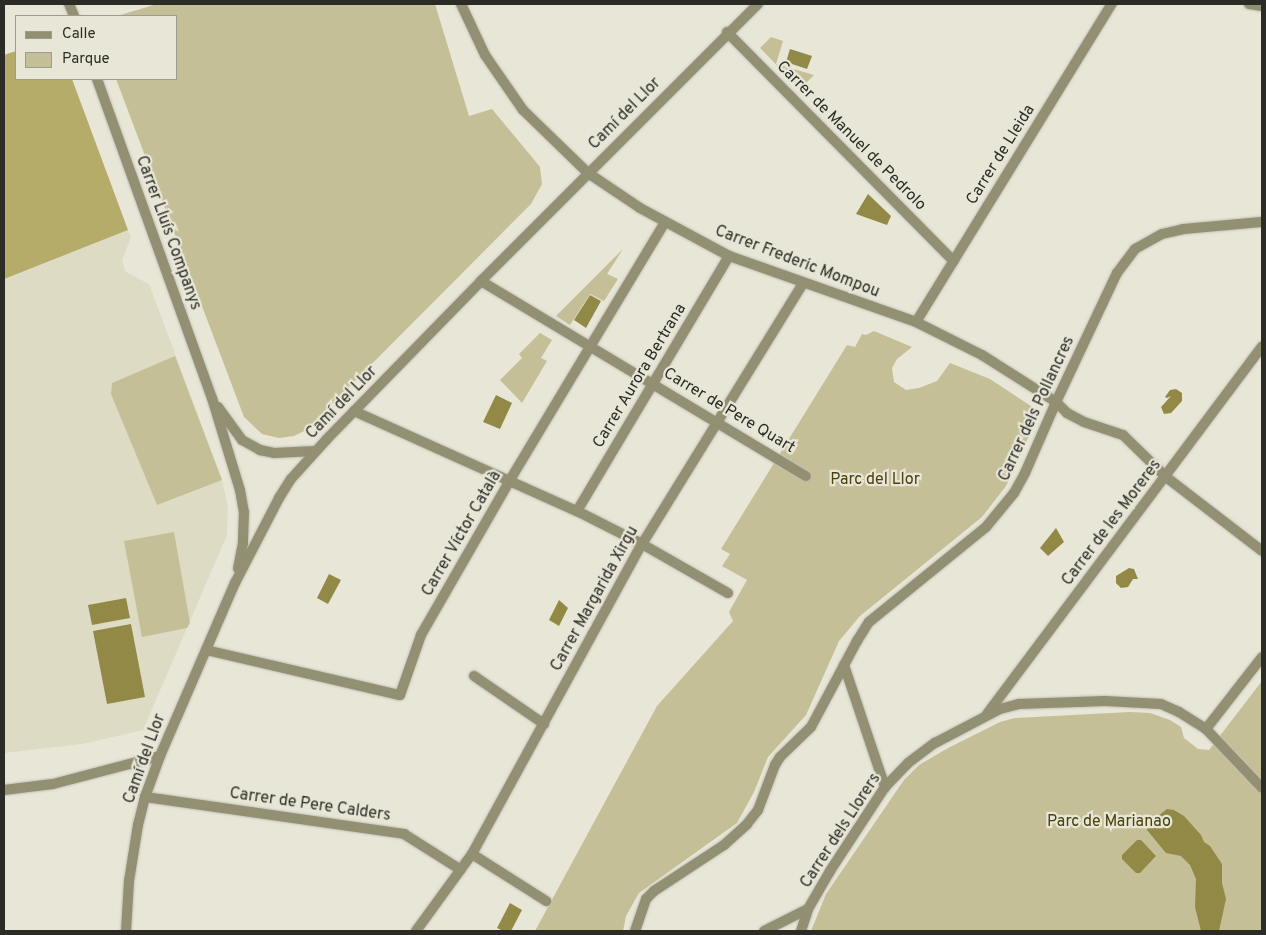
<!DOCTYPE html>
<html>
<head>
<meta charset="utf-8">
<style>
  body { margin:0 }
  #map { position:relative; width:1266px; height:935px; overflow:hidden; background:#e7e6d7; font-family:Overpass,sans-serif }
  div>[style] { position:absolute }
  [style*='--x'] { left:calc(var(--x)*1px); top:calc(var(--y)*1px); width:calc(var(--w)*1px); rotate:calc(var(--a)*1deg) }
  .built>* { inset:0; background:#dedbc5 }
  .green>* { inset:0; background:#c4bf97 }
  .forest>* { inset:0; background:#b6ac6a }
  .water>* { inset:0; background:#938947 }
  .roads { filter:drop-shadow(0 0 1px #c2c1b4) drop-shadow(0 0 1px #c2c1b4) }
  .pedestrian>* { height:10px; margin:-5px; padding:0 5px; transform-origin:5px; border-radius:5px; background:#928f73 }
  .minor>* { height:10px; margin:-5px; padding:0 5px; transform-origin:5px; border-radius:5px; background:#928f73 }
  span { translate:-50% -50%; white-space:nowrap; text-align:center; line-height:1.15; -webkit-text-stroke:4.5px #e7e6d7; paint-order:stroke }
  .street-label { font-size:16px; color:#2c2c26 }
  .park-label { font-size:16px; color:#48410b }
  .frame { position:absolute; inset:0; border:5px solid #2c2c26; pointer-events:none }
  .legend { position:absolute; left:15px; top:15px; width:162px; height:65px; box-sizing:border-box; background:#e7e6d7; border:1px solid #9c9c90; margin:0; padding:6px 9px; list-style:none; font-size:15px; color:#2c2c26 }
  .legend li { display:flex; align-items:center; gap:10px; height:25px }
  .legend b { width:25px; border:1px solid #9c9c90 }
</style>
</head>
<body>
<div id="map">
  <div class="built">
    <div style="clip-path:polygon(128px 230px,131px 237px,122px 261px,126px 272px,149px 284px,222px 480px,228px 507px,227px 535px,143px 730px,82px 744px,4px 753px,4px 278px)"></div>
  </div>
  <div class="green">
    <div style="clip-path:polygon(157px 4px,435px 4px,469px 116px,492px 109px,540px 167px,542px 184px,531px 204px,306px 430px,294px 436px,279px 438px,262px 434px,244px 417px,116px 79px,176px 79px,176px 16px,117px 16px)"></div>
    <div style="clip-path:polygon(771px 37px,783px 41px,776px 64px,814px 75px,800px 89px,760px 48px)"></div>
    <div style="clip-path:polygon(623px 249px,607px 274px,618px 279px,604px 301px,590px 294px,570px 325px,556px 316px)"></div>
    <div style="clip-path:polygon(874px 331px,912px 347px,897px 359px,892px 368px,894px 382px,906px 390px,919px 388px,937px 381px,950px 363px,990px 379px,1040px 412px,1006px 486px,982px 517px,860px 616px,839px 641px,806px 715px,768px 757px,754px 792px,737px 823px,639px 893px,626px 916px,623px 931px,535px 931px,657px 706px,733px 621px,729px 612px,747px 580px,722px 566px,730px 554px,721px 549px,847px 345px,855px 347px,862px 334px,866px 335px)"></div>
    <div style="clip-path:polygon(540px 333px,552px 340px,541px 358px,547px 361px,522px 403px,500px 380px,522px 358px,519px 354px)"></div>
    <div style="clip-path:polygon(175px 356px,222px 480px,157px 505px,111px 394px,112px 383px)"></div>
    <div style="clip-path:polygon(174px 532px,190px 623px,187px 628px,142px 637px,124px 541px)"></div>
    <div style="clip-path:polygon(1262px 681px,1262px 931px,811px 931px,826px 894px,904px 780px,919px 765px,948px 748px,1000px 722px,1015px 718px,1130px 712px,1150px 713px,1170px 720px,1181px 727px,1184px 738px,1198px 749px,1209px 750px)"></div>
  </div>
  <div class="forest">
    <div style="clip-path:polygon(16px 51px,16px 79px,72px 79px,128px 230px,4px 279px,4px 55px)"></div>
  </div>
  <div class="water">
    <div style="clip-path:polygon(790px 49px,812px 56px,807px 69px,786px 62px)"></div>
    <div style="clip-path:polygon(868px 194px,891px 216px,887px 225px,856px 214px)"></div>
    <div style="clip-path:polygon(590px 295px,601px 301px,586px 328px,574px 320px)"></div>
    <div style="clip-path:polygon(1176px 389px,1182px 393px,1182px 401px,1171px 413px,1164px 414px,1161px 407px,1171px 396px,1167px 398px,1165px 397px,1170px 390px)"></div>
    <div style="clip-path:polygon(496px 395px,512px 403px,500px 429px,483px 422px)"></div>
    <div style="clip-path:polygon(1056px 528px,1064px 542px,1048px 556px,1040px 548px)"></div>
    <div style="clip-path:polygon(1129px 568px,1134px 569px,1138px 579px,1133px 579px,1128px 587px,1121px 588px,1116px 583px,1116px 576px)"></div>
    <div style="clip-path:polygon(329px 574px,341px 580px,328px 604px,317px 598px)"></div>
    <div style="clip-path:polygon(126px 598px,130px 618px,92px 625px,88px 605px)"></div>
    <div style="clip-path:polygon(559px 600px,568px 608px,559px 626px,549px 620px)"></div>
    <div style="clip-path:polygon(131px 624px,145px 697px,107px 704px,93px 631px)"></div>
    <div style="clip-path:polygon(1167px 809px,1174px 810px,1184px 816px,1201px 835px,1204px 842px,1210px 846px,1222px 864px,1222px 883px,1226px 899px,1219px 931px,1201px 931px,1195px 907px,1196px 879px,1190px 865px,1181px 856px,1166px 853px,1147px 830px,1149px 823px)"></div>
    <div style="clip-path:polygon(1137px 840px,1141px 840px,1156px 856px,1140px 873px,1136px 873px,1122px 859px,1122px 855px)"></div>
    <div style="clip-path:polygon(510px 903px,522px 910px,511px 931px,503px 931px,497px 928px)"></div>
  </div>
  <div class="roads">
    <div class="pedestrian">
      <div style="--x:727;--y:32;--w:322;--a:45.3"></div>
      <div style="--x:481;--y:281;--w:379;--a:31"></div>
      <div style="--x:474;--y:676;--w:85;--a:34.4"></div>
      <div style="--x:1206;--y:729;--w:81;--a:46.5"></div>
    </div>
    <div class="minor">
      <div style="--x:69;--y:4;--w:13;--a:67"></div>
      <div style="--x:461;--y:4;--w:56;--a:64.8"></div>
      <div style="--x:485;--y:55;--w:67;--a:55.4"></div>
      <div style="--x:523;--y:110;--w:91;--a:44.1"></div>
      <div style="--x:588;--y:173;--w:63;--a:33.9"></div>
      <div style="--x:640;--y:208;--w:101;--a:28.3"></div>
      <div style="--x:729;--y:256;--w:198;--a:19.4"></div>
      <div style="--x:916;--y:322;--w:74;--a:26.6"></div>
      <div style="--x:982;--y:355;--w:88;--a:32.4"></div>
      <div style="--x:1056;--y:402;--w:16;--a:45"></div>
      <div style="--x:1067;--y:413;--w:19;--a:28"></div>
      <div style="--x:1084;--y:422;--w:41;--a:18.4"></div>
      <div style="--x:1123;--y:435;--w:60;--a:44.3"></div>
      <div style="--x:1166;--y:477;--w:121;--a:37.6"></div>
      <div style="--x:1249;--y:4;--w:13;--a:9"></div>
      <div style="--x:97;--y:79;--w:339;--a:70.2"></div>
      <div style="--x:212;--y:398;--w:96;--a:73.1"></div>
      <div style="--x:240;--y:490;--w:22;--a:80"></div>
      <div style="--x:244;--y:512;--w:31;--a:92"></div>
      <div style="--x:243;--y:543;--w:26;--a:101"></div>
      <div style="--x:916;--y:322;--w:374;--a:-58.4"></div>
      <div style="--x:218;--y:407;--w:41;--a:54"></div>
      <div style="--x:242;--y:440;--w:21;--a:29"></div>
      <div style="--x:260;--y:450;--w:14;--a:12"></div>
      <div style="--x:274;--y:453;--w:41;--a:-2.8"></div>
      <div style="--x:354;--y:411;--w:244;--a:24.2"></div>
      <div style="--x:577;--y:511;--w:73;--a:26.9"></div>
      <div style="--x:642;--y:544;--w:99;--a:29.7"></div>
      <div style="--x:577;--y:511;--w:297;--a:-59.2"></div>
      <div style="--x:206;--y:650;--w:199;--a:13.1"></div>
      <div style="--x:400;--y:695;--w:64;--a:-70.7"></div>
      <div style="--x:421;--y:635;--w:179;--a:-60.1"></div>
      <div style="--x:510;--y:480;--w:301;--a:-59"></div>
      <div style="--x:844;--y:665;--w:129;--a:71.4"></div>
      <div style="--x:987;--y:714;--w:459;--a:-53.2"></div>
      <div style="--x:4;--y:790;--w:49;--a:-7"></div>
      <div style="--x:53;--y:784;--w:111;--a:-14.7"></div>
      <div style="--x:145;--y:797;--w:262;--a:8.1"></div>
      <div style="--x:404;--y:834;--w:67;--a:32.3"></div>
      <div style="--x:472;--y:854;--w:88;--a:32.4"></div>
      <div style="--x:126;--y:931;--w:50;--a:-86.6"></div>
      <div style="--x:129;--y:881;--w:57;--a:-80.9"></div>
      <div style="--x:138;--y:825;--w:29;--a:-76"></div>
      <div style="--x:145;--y:797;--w:44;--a:-69.9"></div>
      <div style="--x:160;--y:756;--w:189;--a:-66.6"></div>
      <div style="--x:235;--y:583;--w:96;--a:-62.6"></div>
      <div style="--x:279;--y:498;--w:22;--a:-58"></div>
      <div style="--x:291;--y:479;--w:54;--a:-48"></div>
      <div style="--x:327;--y:439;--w:221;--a:-45.7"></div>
      <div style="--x:481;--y:281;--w:392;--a:-45"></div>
      <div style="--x:416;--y:931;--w:95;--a:-54"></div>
      <div style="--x:472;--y:854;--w:354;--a:-61.3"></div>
      <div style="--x:642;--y:544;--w:307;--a:-58.3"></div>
      <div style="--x:635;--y:931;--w:34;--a:-71"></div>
      <div style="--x:646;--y:899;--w:11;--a:-45"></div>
      <div style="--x:654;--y:891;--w:84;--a:-33.3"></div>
      <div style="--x:724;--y:845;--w:31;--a:-42"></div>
      <div style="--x:747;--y:824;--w:18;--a:-52"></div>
      <div style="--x:758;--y:810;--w:48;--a:-69.3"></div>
      <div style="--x:775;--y:765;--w:9;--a:-58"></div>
      <div style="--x:780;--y:757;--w:43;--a:-44.1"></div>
      <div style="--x:811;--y:727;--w:98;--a:-61.9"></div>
      <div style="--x:857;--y:641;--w:22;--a:-58"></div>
      <div style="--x:869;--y:622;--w:151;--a:-39.1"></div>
      <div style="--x:986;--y:527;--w:44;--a:-50.5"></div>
      <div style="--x:1014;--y:493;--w:23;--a:-61"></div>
      <div style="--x:1025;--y:473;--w:77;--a:-66.4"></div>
      <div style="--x:1056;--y:402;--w:143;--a:-64.7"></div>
      <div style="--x:1117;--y:273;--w:30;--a:-53"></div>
      <div style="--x:1135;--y:249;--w:31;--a:-29"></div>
      <div style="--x:1162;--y:234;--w:22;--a:-13"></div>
      <div style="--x:1183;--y:229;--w:79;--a:-5.1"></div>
      <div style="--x:764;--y:931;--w:49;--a:-26.6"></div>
      <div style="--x:801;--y:931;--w:23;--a:-72"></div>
      <div style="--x:808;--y:909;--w:44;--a:-59.9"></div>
      <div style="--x:830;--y:871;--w:100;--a:-56.8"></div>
      <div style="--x:885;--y:787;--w:33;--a:-46"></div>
      <div style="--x:908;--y:763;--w:34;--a:-37"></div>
      <div style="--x:935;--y:743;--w:73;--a:-27.6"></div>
      <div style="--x:1000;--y:709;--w:20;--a:-15"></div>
      <div style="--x:1019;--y:704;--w:86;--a:-2"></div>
      <div style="--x:1105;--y:701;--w:56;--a:3.1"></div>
      <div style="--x:1161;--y:704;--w:20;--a:24"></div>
      <div style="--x:1179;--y:712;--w:32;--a:32"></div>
      <div style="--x:1206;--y:729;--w:91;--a:-52.1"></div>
    </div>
  </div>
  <div class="street-label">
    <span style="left:625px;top:114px;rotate:-45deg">Camí del Llor</span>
    <span style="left:851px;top:136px;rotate:45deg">Carrer de Manuel de Pedrolo</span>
    <span style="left:1001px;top:155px;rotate:-58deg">Carrer de Lleida</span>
    <span style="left:168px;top:233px;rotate:70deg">Carrer Lluís Companys</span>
    <span style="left:797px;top:262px;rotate:21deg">Carrer Frederic Mompou</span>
    <span style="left:640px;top:376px;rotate:-59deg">Carrer Aurora Bertrana</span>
    <span style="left:342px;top:403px;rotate:-46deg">Camí del Llor</span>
    <span style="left:1037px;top:409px;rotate:-65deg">Carrer dels Pollancres</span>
    <span style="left:729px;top:411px;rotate:31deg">Carrer de Pere Quart</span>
    <span style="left:1112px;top:523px;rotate:-53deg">Carrer de les Moreres</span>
    <span style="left:462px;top:534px;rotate:-60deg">Carrer Víctor Català</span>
    <span style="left:595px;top:599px;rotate:-61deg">Carrer Margarida Xirgu</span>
    <span style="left:145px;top:759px;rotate:-70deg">Camí del Llor</span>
    <span style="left:310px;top:805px;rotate:8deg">Carrer de Pere Calders</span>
    <span style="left:841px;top:831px;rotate:-57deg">Carrer dels Llorers</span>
  </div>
  <div class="park-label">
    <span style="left:875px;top:480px">Parc del Llor</span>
    <span style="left:1109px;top:822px">Parc de Marianao</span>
  </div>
  <div class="frame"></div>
  <ul class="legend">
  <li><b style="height:6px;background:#928f73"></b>Calle</li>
  <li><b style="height:14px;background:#c4bf97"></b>Parque</li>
  </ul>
</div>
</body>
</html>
